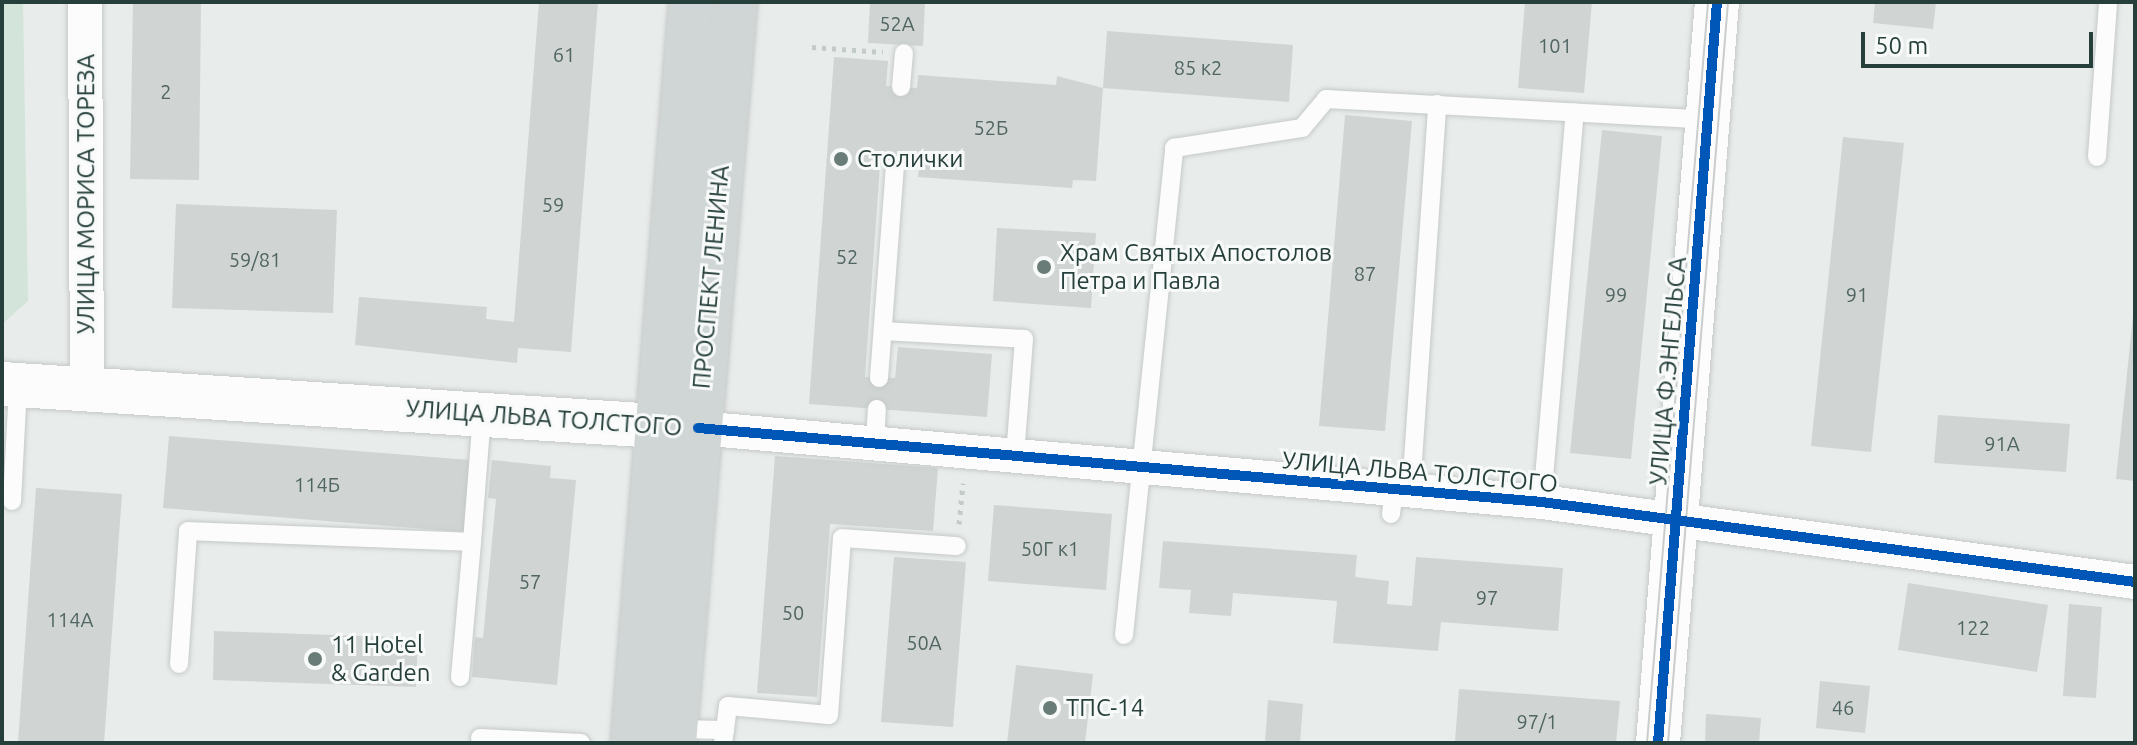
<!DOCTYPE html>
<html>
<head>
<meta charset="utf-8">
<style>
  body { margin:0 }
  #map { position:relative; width:2137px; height:745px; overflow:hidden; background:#e8ecea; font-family:Ubuntu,sans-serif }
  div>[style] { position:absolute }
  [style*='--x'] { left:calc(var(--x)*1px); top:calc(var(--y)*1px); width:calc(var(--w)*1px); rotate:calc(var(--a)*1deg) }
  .green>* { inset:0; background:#d3e4da }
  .building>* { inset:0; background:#d0d5d3 }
  .path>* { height:5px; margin-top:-2.5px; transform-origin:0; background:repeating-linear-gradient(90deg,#c3cbca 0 4px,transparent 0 10px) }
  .roads { filter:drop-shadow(0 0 2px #c5c9c8) drop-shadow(0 0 2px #c5c9c8) }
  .lane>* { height:18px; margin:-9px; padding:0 9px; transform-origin:9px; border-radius:9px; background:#fcfcfc }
  .street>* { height:34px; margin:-17px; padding:0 17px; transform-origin:17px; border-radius:17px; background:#fcfcfc }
  .secondary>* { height:44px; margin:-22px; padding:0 22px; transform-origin:22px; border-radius:22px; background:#fcfcfc }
  .primary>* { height:44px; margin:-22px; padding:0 22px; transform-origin:22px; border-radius:22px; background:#d0d6d5 }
  .tram>* { height:2px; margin:-1px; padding:0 1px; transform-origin:1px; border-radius:1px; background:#c9cdcb }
  .cycleway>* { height:10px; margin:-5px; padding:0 5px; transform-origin:5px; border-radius:5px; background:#0057b8 }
  .dots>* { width:22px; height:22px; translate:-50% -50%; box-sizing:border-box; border:4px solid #f7faf9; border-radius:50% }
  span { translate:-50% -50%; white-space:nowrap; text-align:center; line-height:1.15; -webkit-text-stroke:6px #f7faf9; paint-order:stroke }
  .number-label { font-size:20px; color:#516562 }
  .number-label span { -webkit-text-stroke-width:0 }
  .poi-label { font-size:24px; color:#263f3b }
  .left { translate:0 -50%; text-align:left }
  .street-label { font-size:24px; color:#263f3b }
  .frame { position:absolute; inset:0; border:4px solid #263f3b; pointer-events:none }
  .scale { position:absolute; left:1861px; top:32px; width:232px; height:36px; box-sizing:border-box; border:4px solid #263f3b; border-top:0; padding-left:10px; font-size:24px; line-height:28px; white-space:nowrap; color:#263f3b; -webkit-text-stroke:6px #f7faf9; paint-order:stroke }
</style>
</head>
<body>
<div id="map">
  <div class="green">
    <div style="clip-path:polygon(2px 2px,23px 2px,28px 301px,2px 324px)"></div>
  </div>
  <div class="building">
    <div style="clip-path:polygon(133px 2px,201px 2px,199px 180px,130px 179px)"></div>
    <div style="clip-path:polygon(539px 2px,598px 2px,571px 352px,518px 348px,517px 363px,355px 345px,359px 297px,487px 307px,486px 319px,514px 322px)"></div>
    <div style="clip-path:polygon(870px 2px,925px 2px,923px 46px,868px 43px)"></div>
    <div style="clip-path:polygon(1525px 2px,1592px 2px,1584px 93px,1518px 88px)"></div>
    <div style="clip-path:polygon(1875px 2px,1936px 2px,1933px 29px,1873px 23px)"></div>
    <div style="clip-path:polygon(1107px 31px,1293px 45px,1289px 102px,1103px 88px)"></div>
    <div style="clip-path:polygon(834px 57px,888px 61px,886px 86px,917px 88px,918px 75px,1056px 85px,1057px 76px,1103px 88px,1096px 181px,1073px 180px,1072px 188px,918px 177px,919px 168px,880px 165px,865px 377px,895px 378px,898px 347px,992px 354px,987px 417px,809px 404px)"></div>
    <div style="clip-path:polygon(1345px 115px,1412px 121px,1385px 431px,1319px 426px)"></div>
    <div style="clip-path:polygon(1602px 130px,1662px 136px,1631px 459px,1570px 453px)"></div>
    <div style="clip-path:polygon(1843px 137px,1904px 143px,1871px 452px,1811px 446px)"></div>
    <div style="clip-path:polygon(176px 204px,337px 210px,333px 313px,172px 308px)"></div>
    <div style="clip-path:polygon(997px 228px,1096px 233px,1091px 308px,993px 301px)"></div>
    <div style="clip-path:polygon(2133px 316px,2135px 316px,2135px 481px,2116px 479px)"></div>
    <div style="clip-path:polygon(1938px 415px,2070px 424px,2066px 472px,1934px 463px)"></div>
    <div style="clip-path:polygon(169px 436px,470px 460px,464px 532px,163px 508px)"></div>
    <div style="clip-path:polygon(775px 456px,938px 468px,933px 531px,830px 524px,817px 697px,757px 693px)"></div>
    <div style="clip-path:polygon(492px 460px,551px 466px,550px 478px,576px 480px,557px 685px,472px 677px,475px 637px,483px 638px,496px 499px,488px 498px)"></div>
    <div style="clip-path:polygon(36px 488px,122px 494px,104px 743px,18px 743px)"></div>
    <div style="clip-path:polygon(994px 505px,1112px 514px,1106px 590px,988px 581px)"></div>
    <div style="clip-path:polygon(1163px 541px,1357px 555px,1355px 577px,1389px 581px,1387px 604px,1412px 606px,1416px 557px,1563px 568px,1558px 631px,1441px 622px,1438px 651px,1333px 643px,1337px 601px,1233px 593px,1231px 616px,1189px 613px,1191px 590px,1159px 588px)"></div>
    <div style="clip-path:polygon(894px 557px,966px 562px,953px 727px,881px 722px)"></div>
    <div style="clip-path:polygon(1908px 583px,2048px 605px,2037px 672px,1898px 650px)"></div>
    <div style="clip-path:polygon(2069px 604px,2102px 607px,2096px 698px,2063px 696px)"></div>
    <div style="clip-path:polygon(214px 631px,418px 638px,416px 687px,213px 680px)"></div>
    <div style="clip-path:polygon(1016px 665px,1093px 674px,1085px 743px,1007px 743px)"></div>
    <div style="clip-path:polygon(1820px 681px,1870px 686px,1865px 733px,1816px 728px)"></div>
    <div style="clip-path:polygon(1459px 689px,1620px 701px,1616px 743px,1455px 742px)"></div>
    <div style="clip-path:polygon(1268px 700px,1303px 704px,1300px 743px,1265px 743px)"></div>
    <div style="clip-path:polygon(1706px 714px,1761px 718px,1759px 743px,1705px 742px)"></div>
  </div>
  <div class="path">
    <div style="--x:812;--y:47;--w:71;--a:4"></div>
    <div style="--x:959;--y:524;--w:41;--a:-84.4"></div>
  </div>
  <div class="roads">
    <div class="lane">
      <div style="--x:901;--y:87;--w:34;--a:-85"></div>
      <div style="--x:2097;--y:157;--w:155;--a:-85.9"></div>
      <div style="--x:883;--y:331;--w:141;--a:3.2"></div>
      <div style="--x:1024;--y:339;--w:117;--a:94.4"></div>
      <div style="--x:879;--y:378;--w:212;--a:-85.7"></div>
      <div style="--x:875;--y:444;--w:35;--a:-87"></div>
      <div style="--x:1411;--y:490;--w:387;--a:-86.1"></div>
      <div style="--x:12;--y:501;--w:116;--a:-87"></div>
      <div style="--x:1542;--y:502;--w:391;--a:-85.2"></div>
      <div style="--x:1391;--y:514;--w:25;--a:-83"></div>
      <div style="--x:1124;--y:635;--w:490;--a:-84.1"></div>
      <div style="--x:1174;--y:148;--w:130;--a:-8.9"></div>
      <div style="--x:1302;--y:128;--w:38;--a:-50"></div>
      <div style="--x:1326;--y:99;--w:383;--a:3.1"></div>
      <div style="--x:179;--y:664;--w:133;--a:-86.1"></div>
      <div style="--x:188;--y:531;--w:284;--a:2.2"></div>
      <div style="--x:472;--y:542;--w:128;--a:-85.5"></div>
      <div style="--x:460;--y:677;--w:136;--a:-84.9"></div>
      <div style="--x:675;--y:729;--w:50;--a:1.1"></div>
      <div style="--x:725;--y:730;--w:13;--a:99"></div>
      <div style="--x:725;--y:730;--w:24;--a:-83"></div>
      <div style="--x:728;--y:706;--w:101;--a:5.1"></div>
      <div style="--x:829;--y:715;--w:177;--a:-85.8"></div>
      <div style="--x:842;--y:538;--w:115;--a:4"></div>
      <div style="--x:480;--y:738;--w:101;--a:2.8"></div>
    </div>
    <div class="street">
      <div style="--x:85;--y:2;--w:385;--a:89.7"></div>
      <div style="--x:698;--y:428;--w:847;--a:5.01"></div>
      <div style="--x:1542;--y:502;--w:598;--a:7.68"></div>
    </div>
    <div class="secondary">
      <div style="--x:2;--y:384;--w:655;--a:3.67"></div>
      <div style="--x:1658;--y:743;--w:743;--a:-85.45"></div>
    </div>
    <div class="primary">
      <div style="--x:633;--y:743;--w:743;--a:-85.52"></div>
      <div style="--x:674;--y:743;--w:744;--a:-85.29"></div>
    </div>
  </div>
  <div class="tram">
    <div style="--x:1647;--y:743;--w:744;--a:-85.29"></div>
    <div style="--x:1668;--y:743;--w:743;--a:-85.37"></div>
  </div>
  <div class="cycleway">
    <div style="--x:698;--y:428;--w:847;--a:5.01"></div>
    <div style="--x:1542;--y:502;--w:598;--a:7.68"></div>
    <div style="--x:1658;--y:743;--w:743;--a:-85.45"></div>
  </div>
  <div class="dots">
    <div style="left:841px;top:159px;background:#6a7c78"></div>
    <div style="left:1044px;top:267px;background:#6a7c78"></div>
    <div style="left:315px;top:659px;background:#6a7c78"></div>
    <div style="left:1050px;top:708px;background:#6a7c78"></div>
  </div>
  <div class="number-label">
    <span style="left:897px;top:23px">52А</span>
    <span style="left:1555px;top:45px">101</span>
    <span style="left:564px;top:54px">61</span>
    <span style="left:1198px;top:67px">85 к2</span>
    <span style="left:166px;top:91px">2</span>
    <span style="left:991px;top:127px">52Б</span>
    <span style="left:553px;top:204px">59</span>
    <span style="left:847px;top:256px">52</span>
    <span style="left:255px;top:259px">59/81</span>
    <span style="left:1365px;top:273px">87</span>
    <span style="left:1616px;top:294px">99</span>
    <span style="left:1857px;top:294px">91</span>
    <span style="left:2002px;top:443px">91А</span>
    <span style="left:317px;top:484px">114Б</span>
    <span style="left:1050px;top:548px">50Г к1</span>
    <span style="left:530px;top:581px">57</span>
    <span style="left:1487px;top:597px">97</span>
    <span style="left:793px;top:612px">50</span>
    <span style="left:70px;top:619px">114А</span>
    <span style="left:1973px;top:627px">122</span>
    <span style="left:924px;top:642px">50А</span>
    <span style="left:1843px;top:707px">46</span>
    <span style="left:1537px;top:721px">97/1</span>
  </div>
  <div class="poi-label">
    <span class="left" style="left:857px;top:159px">Столички</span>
    <span class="left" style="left:1060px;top:267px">Храм Святых Апостолов<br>Петра и Павла</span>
    <span class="left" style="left:331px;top:659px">11 Hotel<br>&amp; Garden</span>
    <span class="left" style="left:1066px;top:708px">ТПС-14</span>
  </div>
  <div class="street-label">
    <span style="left:86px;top:194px;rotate:-90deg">УЛИЦА МОРИСА ТОРЕЗА</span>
    <span style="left:711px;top:277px;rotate:-85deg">ПРОСПЕКТ ЛЕНИНА</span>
    <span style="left:1668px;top:371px;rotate:-85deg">УЛИЦА Ф.ЭНГЕЛЬСА</span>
    <span style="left:544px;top:418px;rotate:4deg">УЛИЦА ЛЬВА ТОЛСТОГО</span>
    <span style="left:1420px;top:472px;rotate:5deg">УЛИЦА ЛЬВА ТОЛСТОГО</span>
  </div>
  <div class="frame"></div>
  <div class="scale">50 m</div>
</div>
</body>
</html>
